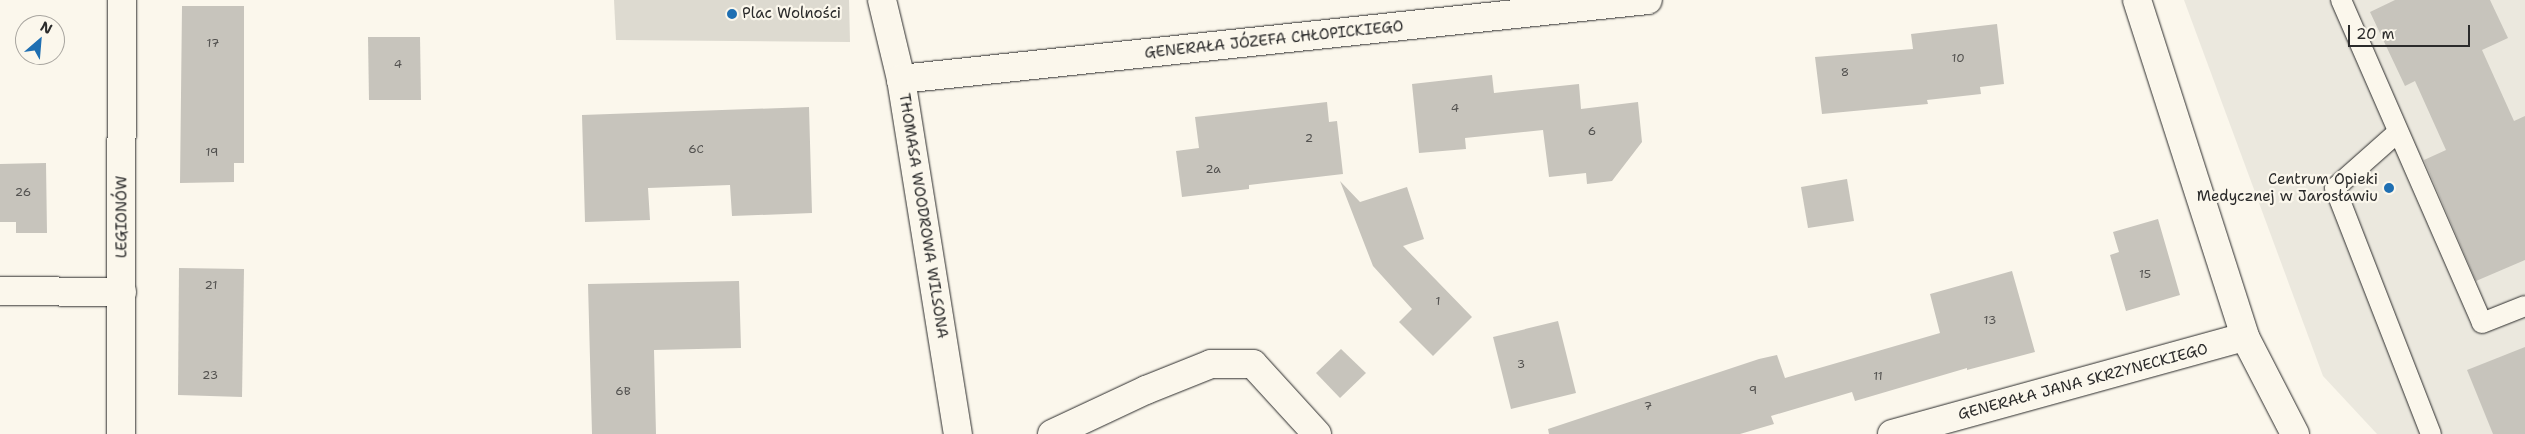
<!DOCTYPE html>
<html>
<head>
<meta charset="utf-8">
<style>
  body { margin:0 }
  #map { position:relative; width:2525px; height:434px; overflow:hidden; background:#fbf7ec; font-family:"Shantell Sans",sans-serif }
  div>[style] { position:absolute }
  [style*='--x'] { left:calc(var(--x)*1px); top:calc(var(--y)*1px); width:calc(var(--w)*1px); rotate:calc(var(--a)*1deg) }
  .built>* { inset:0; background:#ebe8de }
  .green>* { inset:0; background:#dddad0 }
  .building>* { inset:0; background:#c7c4bc }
  .roads { filter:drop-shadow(0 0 1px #2b2b2b) drop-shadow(0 0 1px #2b2b2b) }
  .service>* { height:20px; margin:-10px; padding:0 10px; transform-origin:10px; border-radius:10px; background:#fbf7ec }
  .minor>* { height:28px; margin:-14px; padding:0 14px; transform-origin:14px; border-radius:14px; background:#fbf7ec }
  .dots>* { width:14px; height:14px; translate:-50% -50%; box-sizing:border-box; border:2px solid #fbf7ec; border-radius:50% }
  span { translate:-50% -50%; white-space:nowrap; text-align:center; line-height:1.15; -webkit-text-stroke:4.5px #fbf7ec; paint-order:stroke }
  .number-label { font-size:12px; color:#52514f }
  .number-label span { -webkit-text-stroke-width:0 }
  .poi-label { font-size:15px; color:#2b2b2b }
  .left { translate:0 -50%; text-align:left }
  .right { translate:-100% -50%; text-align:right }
  .street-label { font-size:15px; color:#2b2b2b }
  .north { position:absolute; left:15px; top:15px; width:50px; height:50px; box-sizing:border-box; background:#fbf7ec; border:1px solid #a8a59f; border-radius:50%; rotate:27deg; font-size:14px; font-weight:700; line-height:20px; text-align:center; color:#2b2b2b }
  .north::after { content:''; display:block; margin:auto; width:18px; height:22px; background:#1f6fb2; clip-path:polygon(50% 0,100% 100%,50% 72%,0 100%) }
  .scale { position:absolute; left:2348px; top:25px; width:122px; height:22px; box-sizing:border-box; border:2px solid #2b2b2b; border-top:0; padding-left:6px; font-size:15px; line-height:18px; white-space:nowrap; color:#2b2b2b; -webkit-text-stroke:4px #fbf7ec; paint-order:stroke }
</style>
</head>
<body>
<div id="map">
  <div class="built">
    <div style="clip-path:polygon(2184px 0,2525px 0,2525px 434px,2377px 434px,2323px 376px)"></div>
  </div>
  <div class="green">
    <div style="clip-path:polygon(614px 0,849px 0,850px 42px,616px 40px)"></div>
  </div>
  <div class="building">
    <div style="clip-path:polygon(2395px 0,2490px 0,2508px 38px,2482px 50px,2514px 121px,2525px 116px,2525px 260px,2476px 281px,2424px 160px,2446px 150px,2415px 81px,2405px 86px,2370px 12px)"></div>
    <div style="clip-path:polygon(182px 6px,244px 6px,244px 163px,234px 163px,234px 182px,180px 183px)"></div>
    <div style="clip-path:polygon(1997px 24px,2004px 84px,1980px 87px,1981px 94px,1927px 100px,1928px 104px,1822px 114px,1815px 57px,1913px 49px,1911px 34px)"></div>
    <div style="clip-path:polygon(368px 37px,420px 37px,421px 100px,369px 100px)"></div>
    <div style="clip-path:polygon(1492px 75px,1494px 93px,1579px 84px,1581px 109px,1638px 102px,1642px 142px,1612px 181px,1587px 184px,1586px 173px,1549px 177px,1543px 130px,1465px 138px,1466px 149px,1419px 153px,1412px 84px)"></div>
    <div style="clip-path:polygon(1327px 102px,1329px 122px,1337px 121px,1343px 174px,1249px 185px,1249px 189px,1182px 197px,1176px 151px,1199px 148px,1195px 117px)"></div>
    <div style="clip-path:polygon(809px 107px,812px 213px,732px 216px,730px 185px,648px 188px,650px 220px,585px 222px,582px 115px)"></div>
    <div style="clip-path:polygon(46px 163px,47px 233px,16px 233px,16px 222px,0 222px,0 164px)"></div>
    <div style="clip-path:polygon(1847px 179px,1854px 221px,1808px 228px,1801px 187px)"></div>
    <div style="clip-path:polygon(1340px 181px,1360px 202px,1407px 187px,1424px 239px,1403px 246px,1472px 317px,1433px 356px,1399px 322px,1412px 309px,1373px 266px)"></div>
    <div style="clip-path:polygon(2158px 219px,2180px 295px,2126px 311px,2110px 255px,2119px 252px,2113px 232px)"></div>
    <div style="clip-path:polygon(179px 268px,244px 269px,242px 397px,178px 395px)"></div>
    <div style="clip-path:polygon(2012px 271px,2035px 352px,1967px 370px,1967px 368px,1855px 401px,1852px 392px,1771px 416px,1774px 424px,1740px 434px,1549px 434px,1548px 429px,1759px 359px,1777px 355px,1785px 378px,1940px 333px,1930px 294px)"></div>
    <div style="clip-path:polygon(739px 281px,741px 348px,654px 350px,656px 434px,592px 434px,588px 284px)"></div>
    <div style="clip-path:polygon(1558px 321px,1576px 393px,1511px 409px,1493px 337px)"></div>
    <div style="clip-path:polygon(2525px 347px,2525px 434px,2493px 434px,2467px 370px)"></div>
    <div style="clip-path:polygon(1341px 349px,1366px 373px,1340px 398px,1316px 373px)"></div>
  </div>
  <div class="roads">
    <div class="service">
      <div style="--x:2341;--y:0;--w:352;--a:66.4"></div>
      <div style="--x:2482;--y:323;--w:46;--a:-21.6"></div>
      <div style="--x:2398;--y:132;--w:84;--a:138.4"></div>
      <div style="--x:2335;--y:188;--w:264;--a:68.7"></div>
    </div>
    <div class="minor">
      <div style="--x:882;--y:0;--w:81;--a:76.5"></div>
      <div style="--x:901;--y:79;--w:360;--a:80.9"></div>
      <div style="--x:2137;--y:0;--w:354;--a:72.2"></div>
      <div style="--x:2245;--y:337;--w:109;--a:62.7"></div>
      <div style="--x:901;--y:79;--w:751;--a:-6.04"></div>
      <div style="--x:0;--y:291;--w:122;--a:0.5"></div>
      <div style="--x:121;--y:434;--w:434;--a:-89.9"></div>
      <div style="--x:1052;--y:434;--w:104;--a:-25.1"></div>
      <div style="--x:1146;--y:390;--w:70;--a:-21.8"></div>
      <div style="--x:1211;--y:364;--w:42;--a:0"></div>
      <div style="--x:1253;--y:364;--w:95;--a:47.6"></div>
      <div style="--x:1892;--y:434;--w:366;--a:-15.4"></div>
    </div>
  </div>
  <div class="dots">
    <div style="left:732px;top:14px;background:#1f6fb2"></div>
    <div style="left:2389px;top:188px;background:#1f6fb2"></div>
  </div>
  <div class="number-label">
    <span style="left:213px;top:44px">17</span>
    <span style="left:1958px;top:59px">10</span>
    <span style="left:398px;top:65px">4</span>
    <span style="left:1845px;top:73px">8</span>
    <span style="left:1455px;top:109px">4</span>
    <span style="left:1592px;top:132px">6</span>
    <span style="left:1309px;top:139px">2</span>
    <span style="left:696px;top:150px">6C</span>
    <span style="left:212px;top:153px">19</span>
    <span style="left:1213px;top:170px">2a</span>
    <span style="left:23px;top:193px">26</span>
    <span style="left:2145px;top:275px">15</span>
    <span style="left:211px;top:286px">21</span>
    <span style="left:1438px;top:302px">1</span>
    <span style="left:1990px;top:321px">13</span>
    <span style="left:1521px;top:365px">3</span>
    <span style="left:210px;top:376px">23</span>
    <span style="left:1878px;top:377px">11</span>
    <span style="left:1753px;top:391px">9</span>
    <span style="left:623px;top:392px">6B</span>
    <span style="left:1648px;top:407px">7</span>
  </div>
  <div class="poi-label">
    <span class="left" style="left:742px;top:14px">Plac Wolności</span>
    <span class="right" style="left:2378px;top:188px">Centrum Opieki<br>Medycznej w Jarosławiu</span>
  </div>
  <div class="street-label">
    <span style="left:1274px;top:40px;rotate:-6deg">GENERAŁA JÓZEFA CHŁOPICKIEGO</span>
    <span style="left:923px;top:216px;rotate:81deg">THOMASA WOODROWA WILSONA</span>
    <span style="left:122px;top:217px;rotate:-90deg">LEGIONÓW</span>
    <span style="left:2083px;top:382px;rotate:-15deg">GENERAŁA JANA SKRZYNECKIEGO</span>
  </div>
  <div class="north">N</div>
  <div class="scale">20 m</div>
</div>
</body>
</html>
